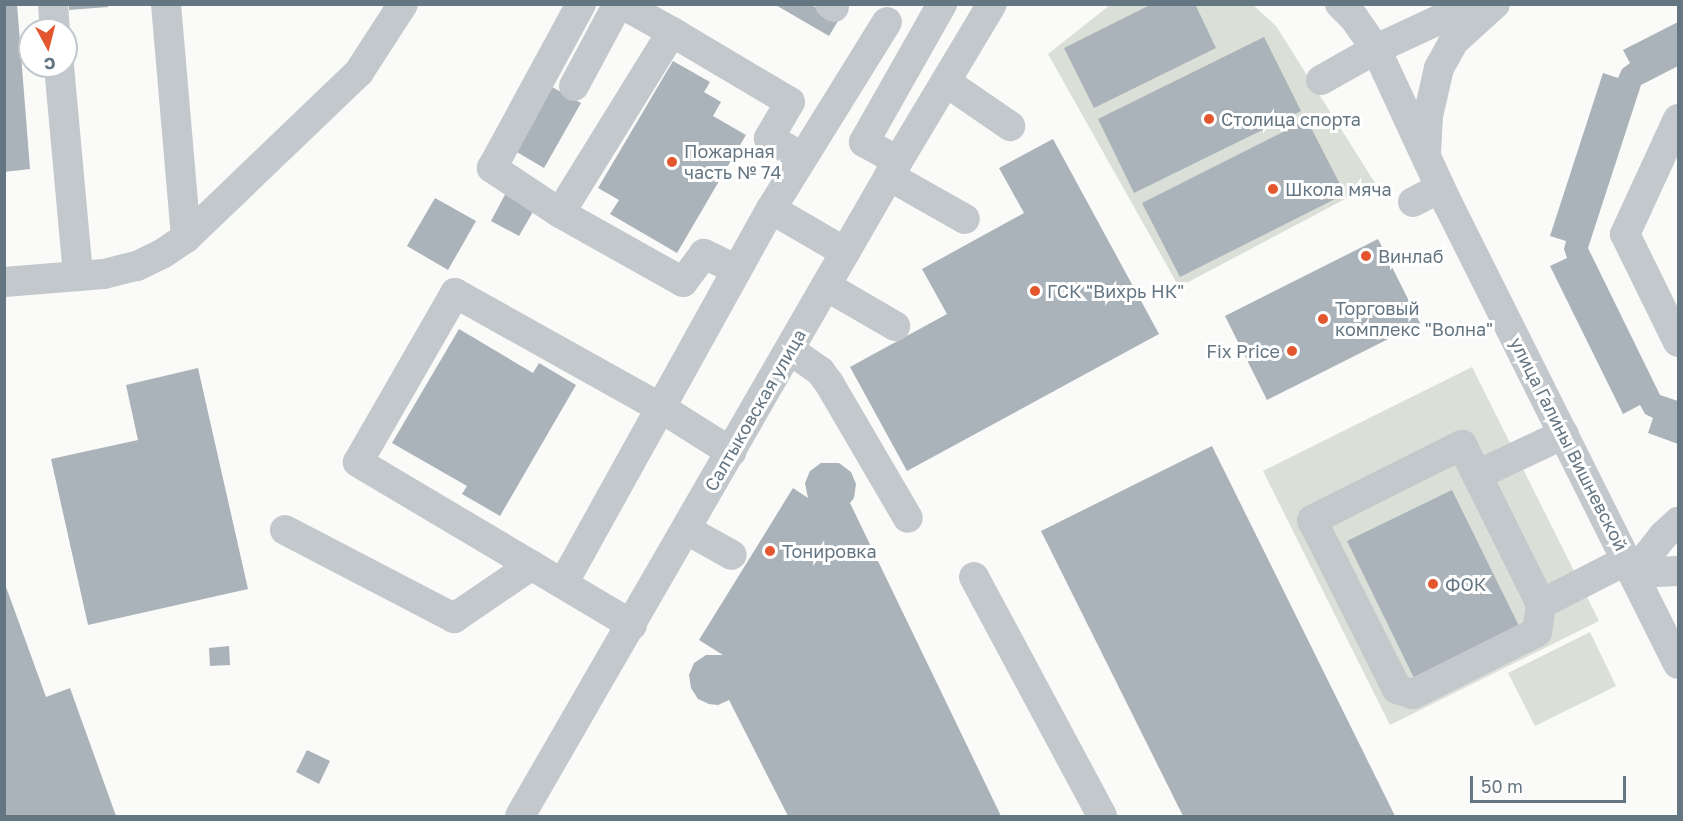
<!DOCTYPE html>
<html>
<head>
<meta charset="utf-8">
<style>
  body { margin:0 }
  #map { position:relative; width:1683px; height:821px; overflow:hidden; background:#fafaf8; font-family:"Golos Text",sans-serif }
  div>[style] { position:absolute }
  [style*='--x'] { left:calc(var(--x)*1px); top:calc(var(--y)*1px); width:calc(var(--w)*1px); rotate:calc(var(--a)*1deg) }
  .green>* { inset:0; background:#dadfd7 }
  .building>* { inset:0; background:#aab3b9 }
  .minor>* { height:30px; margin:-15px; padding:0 15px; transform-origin:15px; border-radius:15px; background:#c3c8cc }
  .dots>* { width:16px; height:16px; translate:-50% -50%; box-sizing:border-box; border:3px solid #fff; border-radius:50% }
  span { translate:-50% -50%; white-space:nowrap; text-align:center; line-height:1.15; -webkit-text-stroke:6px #fff; paint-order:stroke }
  .poi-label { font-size:18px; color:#657683 }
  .left { translate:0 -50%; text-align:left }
  .right { translate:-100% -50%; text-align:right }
  .street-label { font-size:18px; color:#657683 }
  .frame { position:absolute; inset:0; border:6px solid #657683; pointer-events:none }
  .north { position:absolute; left:18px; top:18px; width:60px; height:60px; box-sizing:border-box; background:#fff; border:2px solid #c1c8cd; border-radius:50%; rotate:173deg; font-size:16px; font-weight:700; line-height:24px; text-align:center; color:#657683 }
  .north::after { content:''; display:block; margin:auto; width:21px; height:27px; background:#e4572e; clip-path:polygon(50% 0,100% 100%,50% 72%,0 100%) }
  .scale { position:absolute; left:1470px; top:776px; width:156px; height:27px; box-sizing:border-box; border:3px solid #657683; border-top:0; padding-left:8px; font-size:18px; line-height:21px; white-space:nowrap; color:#657683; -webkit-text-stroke:4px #fff; paint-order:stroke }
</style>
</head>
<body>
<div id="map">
  <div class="green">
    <div style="clip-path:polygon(1110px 5px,1253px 5px,1276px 26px,1375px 183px,1179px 287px,1048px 54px)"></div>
    <div style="clip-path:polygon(1472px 367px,1599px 621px,1390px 725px,1263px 471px)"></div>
    <div style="clip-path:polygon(1590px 632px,1616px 686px,1535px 726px,1508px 673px)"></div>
  </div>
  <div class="building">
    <div style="clip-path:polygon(4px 4px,17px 4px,30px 169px,4px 172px)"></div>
    <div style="clip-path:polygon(774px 4px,810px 4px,838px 21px,829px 36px)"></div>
    <div style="clip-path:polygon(1152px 4px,1195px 4px,1216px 48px,1094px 108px,1064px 48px)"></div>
    <div style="clip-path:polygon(69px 5px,108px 5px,108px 7px,69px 10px)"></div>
    <div style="clip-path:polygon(1678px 22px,1678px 66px,1641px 85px,1588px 248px,1660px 395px,1678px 401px,1678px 444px,1648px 433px,1653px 418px,1645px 414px,1640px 405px,1623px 414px,1550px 266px,1567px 258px,1564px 249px,1566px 241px,1550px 236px,1603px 73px,1618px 78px,1622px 69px,1630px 63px,1623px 50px)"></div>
    <div style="clip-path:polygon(1264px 37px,1301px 111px,1134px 193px,1098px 119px)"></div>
    <div style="clip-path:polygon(673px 61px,710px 82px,704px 92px,721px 102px,713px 116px,746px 135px,677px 253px,610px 214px,619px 200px,598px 188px)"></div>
    <div style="clip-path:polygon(552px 87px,581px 103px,544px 168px,515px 151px)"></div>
    <div style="clip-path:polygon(1307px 120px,1345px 194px,1180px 277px,1142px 203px)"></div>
    <div style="clip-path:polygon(1053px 139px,1159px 334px,907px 471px,850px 367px,947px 314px,922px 269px,1024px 213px,999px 168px)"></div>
    <div style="clip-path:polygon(509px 187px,538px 203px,519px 236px,491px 221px)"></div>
    <div style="clip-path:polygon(435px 198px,476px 221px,448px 270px,407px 246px)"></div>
    <div style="clip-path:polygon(1378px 239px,1420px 323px,1267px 400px,1225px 316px)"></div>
    <div style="clip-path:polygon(459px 329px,533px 373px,539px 363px,576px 385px,500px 516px,462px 494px,467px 486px,392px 443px)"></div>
    <div style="clip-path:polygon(198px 368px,248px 589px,88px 625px,51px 459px,138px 440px,126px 385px)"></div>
    <div style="clip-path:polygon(1212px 446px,1395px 816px,1183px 816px,1041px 531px)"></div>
    <div style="clip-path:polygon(821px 463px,839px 463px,851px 472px,856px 484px,854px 498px,850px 503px,1001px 816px,788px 816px,729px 700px,718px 705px,709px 704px,698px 699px,691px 688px,689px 675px,694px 663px,706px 655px,723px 655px,699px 640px,793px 488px,808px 498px,805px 483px,810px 471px)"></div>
    <div style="clip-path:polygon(1452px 490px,1519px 626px,1414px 678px,1347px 541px)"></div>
    <div style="clip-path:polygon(5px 584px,46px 697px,70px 688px,116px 816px,4px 816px)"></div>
    <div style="clip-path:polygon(229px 646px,230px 665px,210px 666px,209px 648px)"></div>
    <div style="clip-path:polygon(307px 750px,330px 761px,319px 784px,296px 772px)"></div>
  </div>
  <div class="minor">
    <div style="--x:53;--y:4;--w:26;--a:86"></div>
    <div style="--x:166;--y:4;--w:235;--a:85.1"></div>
    <div style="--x:622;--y:4;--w:57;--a:29.2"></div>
    <div style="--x:830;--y:4;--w:5;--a:37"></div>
    <div style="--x:1340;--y:4;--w:20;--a:45"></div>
    <div style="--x:1354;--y:18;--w:38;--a:55"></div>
    <div style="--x:1376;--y:49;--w:171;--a:65.1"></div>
    <div style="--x:1448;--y:204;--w:514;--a:63.43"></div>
    <div style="--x:59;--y:66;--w:211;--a:84.8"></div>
    <div style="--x:1321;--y:80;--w:63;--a:-29.4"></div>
    <div style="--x:1376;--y:49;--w:107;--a:-24.9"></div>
    <div style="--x:946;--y:82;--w:78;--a:34.5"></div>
    <div style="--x:574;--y:86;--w:93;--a:-61.8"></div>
    <div style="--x:1678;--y:119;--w:127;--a:114.7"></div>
    <div style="--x:1625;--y:234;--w:120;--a:63.9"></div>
    <div style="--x:1426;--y:154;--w:38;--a:-87"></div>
    <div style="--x:1428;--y:116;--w:49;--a:-77.1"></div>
    <div style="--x:1439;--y:68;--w:31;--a:-61"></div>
    <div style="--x:1454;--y:41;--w:55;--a:-42.1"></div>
    <div style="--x:898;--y:161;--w:39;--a:-151"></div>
    <div style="--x:864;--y:142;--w:159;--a:-60.5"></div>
    <div style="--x:889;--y:176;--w:87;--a:29.5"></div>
    <div style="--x:1413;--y:202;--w:30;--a:-27"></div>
    <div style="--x:771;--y:209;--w:86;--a:30.2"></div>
    <div style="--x:560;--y:213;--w:82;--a:-146.5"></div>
    <div style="--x:492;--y:168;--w:187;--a:-61.5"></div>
    <div style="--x:737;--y:270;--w:37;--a:-154"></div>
    <div style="--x:704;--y:254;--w:35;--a:127"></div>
    <div style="--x:683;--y:282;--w:141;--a:-150.7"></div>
    <div style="--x:560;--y:213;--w:213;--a:-58.3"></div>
    <div style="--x:672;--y:32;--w:137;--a:30.7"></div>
    <div style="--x:790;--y:102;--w:42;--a:120.3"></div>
    <div style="--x:769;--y:138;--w:38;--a:30"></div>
    <div style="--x:4;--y:282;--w:100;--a:-4.6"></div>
    <div style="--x:104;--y:274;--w:34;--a:-14"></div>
    <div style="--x:137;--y:266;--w:28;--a:-26"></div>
    <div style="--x:162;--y:254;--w:29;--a:-34"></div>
    <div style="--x:186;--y:238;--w:240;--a:-43.8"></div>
    <div style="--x:359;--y:72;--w:81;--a:-57.1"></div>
    <div style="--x:826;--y:286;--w:80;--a:30.1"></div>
    <div style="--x:790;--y:350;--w:37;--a:35"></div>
    <div style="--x:820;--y:371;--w:15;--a:53"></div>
    <div style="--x:829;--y:383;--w:156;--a:59.7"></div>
    <div style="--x:1477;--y:475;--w:96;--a:-25.2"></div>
    <div style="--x:285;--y:530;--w:191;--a:27.5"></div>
    <div style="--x:454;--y:618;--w:94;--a:-34.2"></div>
    <div style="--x:687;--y:530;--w:51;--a:29.1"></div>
    <div style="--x:1634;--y:573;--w:47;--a:-51.9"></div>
    <div style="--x:1663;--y:536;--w:21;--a:-43"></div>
    <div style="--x:1634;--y:573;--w:44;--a:-2.6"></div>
    <div style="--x:974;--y:577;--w:271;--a:61.8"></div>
    <div style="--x:564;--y:582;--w:427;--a:-61"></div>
    <div style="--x:771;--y:209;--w:220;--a:-58.2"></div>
    <div style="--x:1541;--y:604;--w:28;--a:98"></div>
    <div style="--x:1537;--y:632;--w:139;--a:153.4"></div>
    <div style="--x:1413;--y:694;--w:17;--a:-163"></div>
    <div style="--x:1397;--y:689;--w:189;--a:-116.7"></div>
    <div style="--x:1312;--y:520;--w:168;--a:-26.6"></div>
    <div style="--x:1462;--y:445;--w:178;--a:63.6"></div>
    <div style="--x:1541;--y:604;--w:97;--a:-27.1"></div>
    <div style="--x:632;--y:625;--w:319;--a:-149.3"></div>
    <div style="--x:358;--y:462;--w:195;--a:-60.1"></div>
    <div style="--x:455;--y:293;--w:236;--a:29.2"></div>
    <div style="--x:661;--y:408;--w:83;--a:32.2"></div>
    <div style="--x:520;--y:816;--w:739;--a:-60.03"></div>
    <div style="--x:889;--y:176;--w:200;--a:-59.1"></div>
  </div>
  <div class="dots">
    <div style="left:1209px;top:119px;background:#e4572e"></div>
    <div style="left:672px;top:162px;background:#e4572e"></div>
    <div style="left:1273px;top:189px;background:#e4572e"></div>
    <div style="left:1366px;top:256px;background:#e4572e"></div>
    <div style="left:1035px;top:291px;background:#e4572e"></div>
    <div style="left:1323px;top:319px;background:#e4572e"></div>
    <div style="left:1292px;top:351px;background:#e4572e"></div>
    <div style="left:770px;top:551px;background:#e4572e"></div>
    <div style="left:1433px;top:584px;background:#e4572e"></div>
  </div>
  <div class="poi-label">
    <span class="left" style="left:1221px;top:119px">Столица спорта</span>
    <span class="left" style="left:684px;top:162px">Пожарная<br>часть № 74</span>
    <span class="left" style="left:1285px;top:189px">Школа мяча</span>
    <span class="left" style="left:1378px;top:256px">Винлаб</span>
    <span class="left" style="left:1047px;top:291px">ГСК "Вихрь НК"</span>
    <span class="left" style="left:1335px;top:319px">Торговый<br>комплекс "Волна"</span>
    <span class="right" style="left:1280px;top:351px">Fix Price</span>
    <span class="left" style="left:782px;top:551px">Тонировка</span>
    <span class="left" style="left:1445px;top:584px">ФОК</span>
  </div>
  <div class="street-label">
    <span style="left:755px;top:410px;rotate:-60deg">Салтыковская улица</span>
    <span style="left:1569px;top:444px;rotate:63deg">улица Галины Вишневской</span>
  </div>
  <div class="frame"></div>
  <div class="north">С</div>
  <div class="scale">50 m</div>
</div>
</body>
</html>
